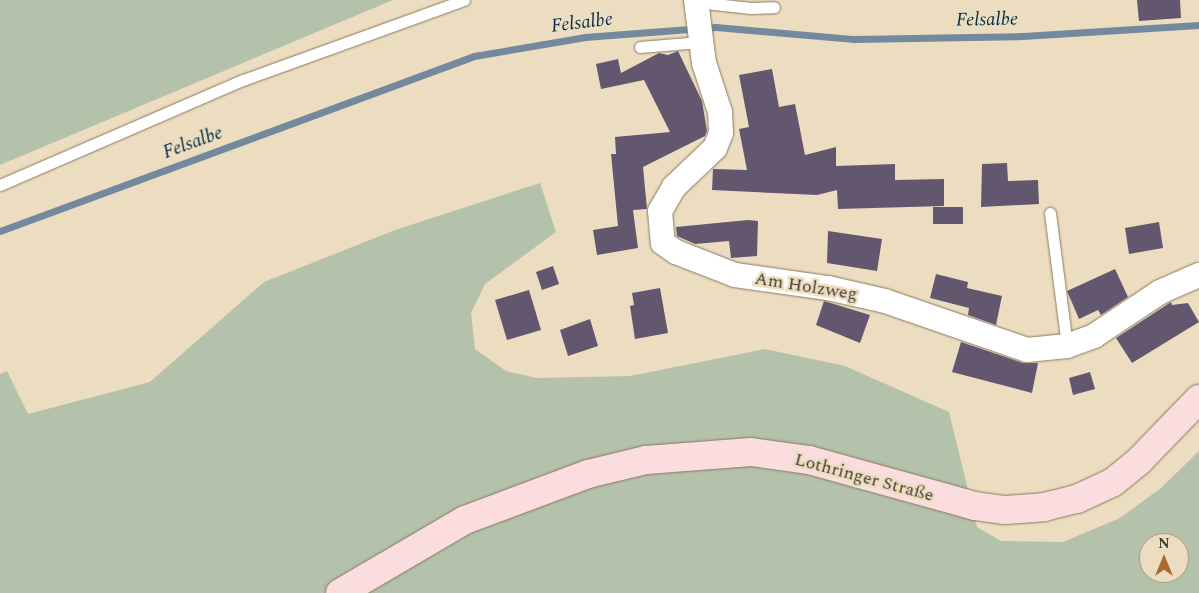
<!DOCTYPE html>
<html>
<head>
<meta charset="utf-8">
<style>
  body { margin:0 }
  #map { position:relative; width:1199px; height:593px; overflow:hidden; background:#edddc0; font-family:Spectral,serif }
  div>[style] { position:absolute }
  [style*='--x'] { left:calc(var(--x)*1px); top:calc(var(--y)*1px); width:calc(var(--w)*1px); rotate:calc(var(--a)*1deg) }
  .green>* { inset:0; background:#b4c1ab }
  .stream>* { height:7px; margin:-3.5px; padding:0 3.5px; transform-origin:3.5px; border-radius:3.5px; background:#73899d }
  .building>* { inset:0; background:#62576f }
  .roads { filter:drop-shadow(0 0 1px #877a5f) drop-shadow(0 0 1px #877a5f) }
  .lane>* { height:11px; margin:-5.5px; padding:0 5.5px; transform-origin:5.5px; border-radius:5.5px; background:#fff }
  .street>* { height:24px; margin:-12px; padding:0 12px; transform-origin:12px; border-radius:12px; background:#fff }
  .secondary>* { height:28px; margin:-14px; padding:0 14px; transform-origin:14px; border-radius:14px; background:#fbdde0 }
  span { translate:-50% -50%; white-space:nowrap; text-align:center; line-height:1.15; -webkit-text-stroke:5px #edddc0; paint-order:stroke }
  .street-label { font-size:18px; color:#423c30 }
  .water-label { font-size:19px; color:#032c4a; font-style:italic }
  .north { position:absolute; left:1139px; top:533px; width:50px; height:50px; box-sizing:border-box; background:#edddc0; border:1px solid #a99d86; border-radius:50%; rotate:0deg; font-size:14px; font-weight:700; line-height:20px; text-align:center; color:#423c30 }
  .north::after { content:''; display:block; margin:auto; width:18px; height:22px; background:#a96c2f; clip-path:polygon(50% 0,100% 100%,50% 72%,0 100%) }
</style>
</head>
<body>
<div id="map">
  <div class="green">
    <div style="clip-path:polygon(0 0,393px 0,0 165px)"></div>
    <div style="clip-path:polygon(evenodd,540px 183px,556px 232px,485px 284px,471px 313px,475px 349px,506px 371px,537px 378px,630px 376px,765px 349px,845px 366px,949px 412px,977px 527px,1001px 541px,1063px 542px,1120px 518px,1161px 488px,1199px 451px,1199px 593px,0 593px,0 374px,7px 371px,28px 414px,150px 382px,264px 282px,395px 230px,540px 183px,1149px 543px,1179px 543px,1179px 573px,1149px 573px,1149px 543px)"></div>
  </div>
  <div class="stream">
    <div style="--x:0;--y:231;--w:505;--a:-20.26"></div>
    <div style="--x:474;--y:56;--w:113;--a:-9.7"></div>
    <div style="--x:585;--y:37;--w:131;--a:-4.4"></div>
    <div style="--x:716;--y:27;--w:139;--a:5"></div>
    <div style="--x:854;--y:39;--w:169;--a:-1"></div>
    <div style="--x:1023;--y:36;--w:176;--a:-3.6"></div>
  </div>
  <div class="building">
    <div style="clip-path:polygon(1137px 0,1180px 0,1181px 18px,1139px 21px)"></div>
    <div style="clip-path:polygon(678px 51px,702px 101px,707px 131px,705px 136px,643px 167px,647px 209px,633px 210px,638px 248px,597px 255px,593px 230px,618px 226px,611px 154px,616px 154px,615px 137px,670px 132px,644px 80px,601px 89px,596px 64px,618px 59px,621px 73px,659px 53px,668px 55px)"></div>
    <div style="clip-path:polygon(772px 69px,779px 107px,795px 104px,805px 155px,836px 147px,836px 166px,895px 164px,895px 180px,944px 179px,944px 206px,838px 209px,837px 190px,817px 195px,712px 190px,713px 169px,747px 170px,739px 129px,749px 127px,739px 75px)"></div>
    <div style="clip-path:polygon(1007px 163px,1008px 181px,1038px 180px,1039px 204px,981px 207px,982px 164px)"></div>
    <div style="clip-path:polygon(933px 207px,963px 207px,963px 224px,933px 224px)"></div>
    <div style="clip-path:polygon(748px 220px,758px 221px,757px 256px,731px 258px,729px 241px,695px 244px,677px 236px,676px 227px)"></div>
    <div style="clip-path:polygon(1159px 222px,1163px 248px,1129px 254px,1125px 228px)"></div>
    <div style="clip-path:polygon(828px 231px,882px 239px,877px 271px,827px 263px)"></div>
    <div style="clip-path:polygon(553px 266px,559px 284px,542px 290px,536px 272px)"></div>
    <div style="clip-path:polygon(1115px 269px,1128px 297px,1101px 315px,1098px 310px,1079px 319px,1067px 291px)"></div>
    <div style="clip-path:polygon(936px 274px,968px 282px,967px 288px,1002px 296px,996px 325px,968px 315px,969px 308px,930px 298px)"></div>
    <div style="clip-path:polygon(660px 288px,668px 333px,635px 339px,630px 306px,634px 305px,632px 293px)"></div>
    <div style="clip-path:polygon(529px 290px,541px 330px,507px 340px,495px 300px)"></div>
    <div style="clip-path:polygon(824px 301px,870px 315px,860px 343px,816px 325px)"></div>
    <div style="clip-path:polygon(1171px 302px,1172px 305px,1188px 303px,1199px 322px,1132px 363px,1116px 338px)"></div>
    <div style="clip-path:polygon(590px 319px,598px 346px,568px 356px,560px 330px)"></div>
    <div style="clip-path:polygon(961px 342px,1023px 363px,1038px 363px,1032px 393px,952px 372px)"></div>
    <div style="clip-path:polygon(1090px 372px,1095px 389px,1073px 395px,1069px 378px)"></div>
  </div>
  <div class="roads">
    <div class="lane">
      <div style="--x:696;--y:2;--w:55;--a:6.2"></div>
      <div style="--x:751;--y:8;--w:23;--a:-2"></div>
      <div style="--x:640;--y:47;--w:60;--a:-4.8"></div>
      <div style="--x:0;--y:185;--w:265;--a:-23.4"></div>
      <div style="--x:243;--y:80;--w:235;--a:-19.9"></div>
      <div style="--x:1050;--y:213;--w:134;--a:82.7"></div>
    </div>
    <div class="street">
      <div style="--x:696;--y:0;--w:64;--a:82.8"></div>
      <div style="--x:704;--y:63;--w:52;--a:71.9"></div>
      <div style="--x:720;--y:112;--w:21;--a:87"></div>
      <div style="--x:721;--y:133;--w:16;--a:112"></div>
      <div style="--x:715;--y:148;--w:57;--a:136.4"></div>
      <div style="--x:674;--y:187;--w:28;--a:120"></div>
      <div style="--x:660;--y:211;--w:32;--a:85"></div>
      <div style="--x:663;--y:243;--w:16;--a:35"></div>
      <div style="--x:676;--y:252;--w:63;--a:21.3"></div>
      <div style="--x:735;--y:275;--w:94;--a:8"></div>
      <div style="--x:828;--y:288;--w:58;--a:12.8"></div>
      <div style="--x:885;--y:301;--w:150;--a:19"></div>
      <div style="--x:1027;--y:350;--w:40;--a:-5.7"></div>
      <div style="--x:1067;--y:346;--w:29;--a:-20"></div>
      <div style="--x:1094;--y:336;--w:79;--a:-33.7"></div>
      <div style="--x:1160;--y:292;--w:43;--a:-23.6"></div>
    </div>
    <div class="secondary">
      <div style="--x:340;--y:593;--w:145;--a:-30.3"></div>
      <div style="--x:465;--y:520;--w:131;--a:-20.5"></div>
      <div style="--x:588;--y:474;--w:60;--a:-13.6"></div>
      <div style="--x:646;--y:460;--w:105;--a:-4.4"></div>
      <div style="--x:751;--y:452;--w:59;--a:7.9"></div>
      <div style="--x:809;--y:460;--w:172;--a:15.5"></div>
      <div style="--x:975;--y:506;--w:30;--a:8"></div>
      <div style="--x:1005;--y:510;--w:39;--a:-4"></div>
      <div style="--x:1044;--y:507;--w:34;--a:-14"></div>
      <div style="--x:1077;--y:499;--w:38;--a:-25"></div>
      <div style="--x:1112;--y:483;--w:36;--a:-39"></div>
      <div style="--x:1140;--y:460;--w:85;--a:-46"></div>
    </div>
  </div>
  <div class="street-label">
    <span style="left:806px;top:287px;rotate:9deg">Am Holzweg</span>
    <span style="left:864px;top:478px;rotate:15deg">Lothringer Straße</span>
  </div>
  <div class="water-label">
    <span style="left:987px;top:20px;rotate:-1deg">Felsalbe</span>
    <span style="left:582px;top:23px;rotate:-7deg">Felsalbe</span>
    <span style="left:193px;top:143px;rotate:-20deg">Felsalbe</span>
  </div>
  <div class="north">N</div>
</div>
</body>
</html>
